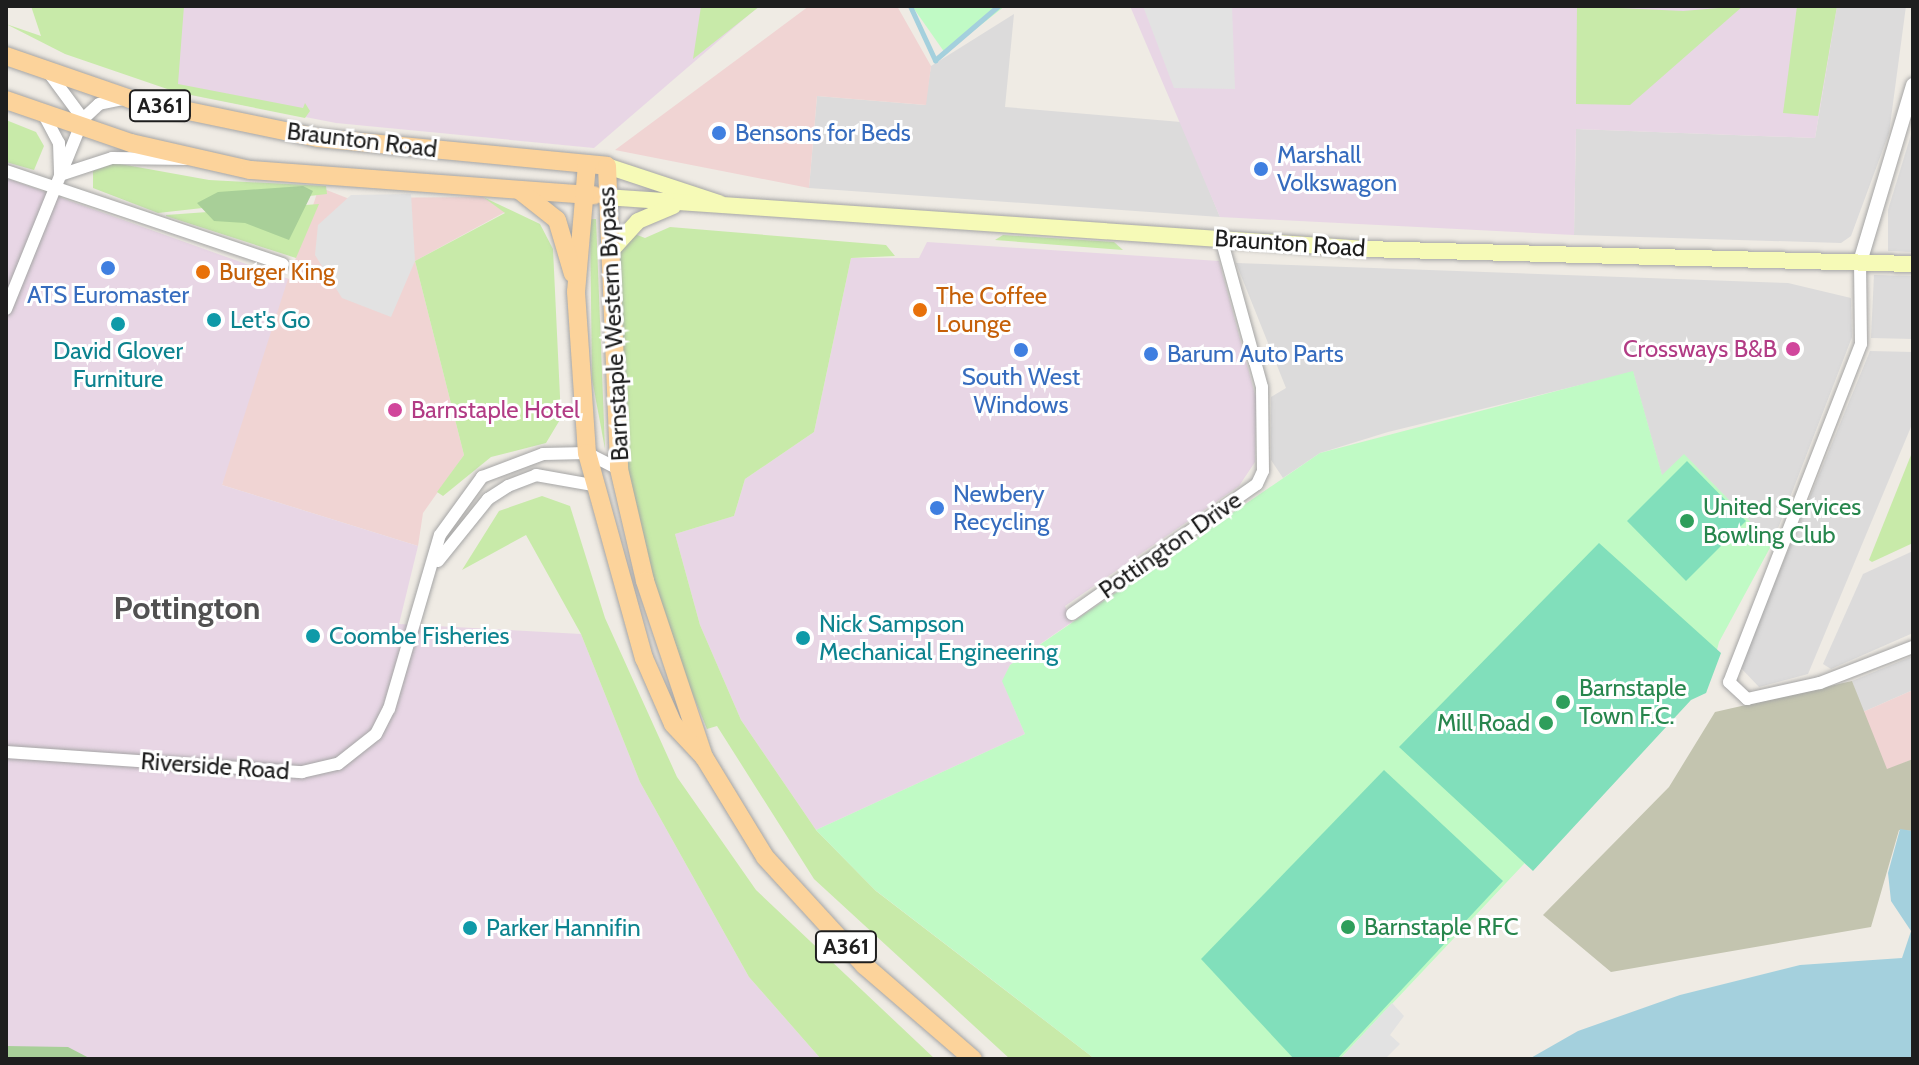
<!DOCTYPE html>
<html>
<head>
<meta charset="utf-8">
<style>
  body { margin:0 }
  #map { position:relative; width:1919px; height:1065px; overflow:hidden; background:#efebe4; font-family:Cabin,sans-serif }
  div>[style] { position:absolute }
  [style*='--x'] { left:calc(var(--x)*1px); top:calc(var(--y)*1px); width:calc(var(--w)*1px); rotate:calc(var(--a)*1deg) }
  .residential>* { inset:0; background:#dcdbdb }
  .commercial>* { inset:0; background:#f0d4d3 }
  .industrial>* { inset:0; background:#e8d6e5 }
  .construction>* { inset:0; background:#c3c4af }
  .grass>* { inset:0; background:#c8eaa9 }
  .forest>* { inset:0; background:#a8cf98 }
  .park>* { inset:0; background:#c0fac5 }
  .pitch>* { inset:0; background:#81dfbb }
  .parking>* { inset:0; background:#e2e2e2 }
  .water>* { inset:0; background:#a4d0dd }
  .stream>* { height:5px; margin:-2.5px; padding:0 2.5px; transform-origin:2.5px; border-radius:2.5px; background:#a4d0dd }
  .roads { filter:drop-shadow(0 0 2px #a5a5a5) drop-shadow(0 0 2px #a5a5a5) }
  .minor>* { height:12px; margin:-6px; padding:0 6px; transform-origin:6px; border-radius:6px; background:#fff }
  .tertiary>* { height:14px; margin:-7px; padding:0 7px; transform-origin:7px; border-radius:7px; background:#fff }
  .secondary>* { height:16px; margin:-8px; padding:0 8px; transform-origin:8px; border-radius:8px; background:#f6fab7 }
  .primary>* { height:18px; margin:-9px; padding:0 9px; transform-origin:9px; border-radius:9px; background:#fcd39b }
  .dots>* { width:22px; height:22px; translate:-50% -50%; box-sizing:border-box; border:4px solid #fff; border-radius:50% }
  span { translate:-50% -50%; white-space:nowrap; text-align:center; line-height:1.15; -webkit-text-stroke:6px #fff; paint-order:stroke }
  .shield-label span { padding:2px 6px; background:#fff; border:2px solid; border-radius:6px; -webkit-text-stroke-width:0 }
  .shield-label { font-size:22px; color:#1e1e1e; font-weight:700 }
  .shop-label { font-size:24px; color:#366cbe }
  .left { translate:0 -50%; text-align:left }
  .street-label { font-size:24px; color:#1e1e1e }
  .food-label { font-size:24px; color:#c56008 }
  .culture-label { font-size:24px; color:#0d838f }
  .hotel-label { font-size:24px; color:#b23c85 }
  .right { translate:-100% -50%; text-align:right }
  .leisure-label { font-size:24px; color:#27864d }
  .district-label { font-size:32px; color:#515151; font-weight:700 }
  .frame { position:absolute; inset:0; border:8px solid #1e1e1e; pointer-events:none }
</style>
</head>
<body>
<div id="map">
  <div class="residential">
    <div style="clip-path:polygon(1837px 6px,1906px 6px,1889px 133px,1851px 236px,1841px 243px,1574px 235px,1576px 129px,1815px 138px)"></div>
    <div style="clip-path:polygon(1014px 14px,1005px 107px,1181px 122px,1220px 217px,809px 188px,817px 96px,925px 105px,931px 66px)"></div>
    <div style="clip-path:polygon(1913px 128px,1913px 252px,1888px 251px,1888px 210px)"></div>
    <div style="clip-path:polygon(1236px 263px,1788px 283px,1851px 298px,1852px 337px,1772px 544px,1684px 455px,1662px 476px,1633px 372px,1388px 432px,1320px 453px,1283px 478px,1271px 460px,1271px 397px,1286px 388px)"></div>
    <div style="clip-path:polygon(1874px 275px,1913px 276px,1913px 339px,1871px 338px)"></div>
    <div style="clip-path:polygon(1870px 351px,1913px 352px,1913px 422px,1808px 674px,1759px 687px,1740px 667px)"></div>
    <div style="clip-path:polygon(1913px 551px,1913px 633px,1831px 669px,1823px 664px,1863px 574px)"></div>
    <div style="clip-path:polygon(1913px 656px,1913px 690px,1863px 712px,1852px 681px)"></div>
  </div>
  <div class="commercial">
    <div style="clip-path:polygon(809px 6px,897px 6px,931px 66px,926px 105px,817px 96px,809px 188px,615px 150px)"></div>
    <div style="clip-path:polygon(319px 187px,347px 198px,483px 197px,505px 212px,415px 261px,464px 455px,423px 513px,418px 546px,222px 485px,268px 272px,289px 279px)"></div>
    <div style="clip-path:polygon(1913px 690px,1913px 759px,1887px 770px,1863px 712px)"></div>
  </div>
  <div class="industrial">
    <div style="clip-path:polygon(93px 6px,759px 6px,594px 148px,336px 123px,176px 92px)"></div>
    <div style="clip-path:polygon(1130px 6px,1837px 6px,1815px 138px,1576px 129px,1574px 235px,1220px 217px)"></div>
    <div style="clip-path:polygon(6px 178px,288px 279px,222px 485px,418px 546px,399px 624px,581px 634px,640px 782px,749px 977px,821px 1059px,6px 1059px)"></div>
    <div style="clip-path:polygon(927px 242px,1219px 261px,1256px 398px,1255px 462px,1239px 486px,1065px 606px,1072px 622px,1010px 665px,1003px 682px,1025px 734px,816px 830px,741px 720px,700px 625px,675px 534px,734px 516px,745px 479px,814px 432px,851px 258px,919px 258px)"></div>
  </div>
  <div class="construction">
    <div style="clip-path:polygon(1852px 681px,1887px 769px,1913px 759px,1913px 831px,1899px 830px,1871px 927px,1611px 972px,1543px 915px,1669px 787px,1715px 712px)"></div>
  </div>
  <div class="grass">
    <div style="clip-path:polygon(31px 6px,184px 6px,178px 84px,303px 108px,305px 103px,310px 111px,305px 118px,176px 92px,65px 54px,6px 24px,41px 36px)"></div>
    <div style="clip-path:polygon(701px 6px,760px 6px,693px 59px)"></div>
    <div style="clip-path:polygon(1577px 6px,1683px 11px,1743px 6px,1630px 105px,1576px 104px)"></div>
    <div style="clip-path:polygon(1797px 6px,1837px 6px,1818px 116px,1783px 113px)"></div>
    <div style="clip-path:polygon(6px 120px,36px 132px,44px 146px,34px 170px,6px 162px)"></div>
    <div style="clip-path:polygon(115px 163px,209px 180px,326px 186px,327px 194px,158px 213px,93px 188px,93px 171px)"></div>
    <div style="clip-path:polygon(483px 197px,540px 224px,553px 249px,561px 418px,546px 443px,491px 457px,443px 496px,437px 492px,464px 455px,415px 261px,505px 213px)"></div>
    <div style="clip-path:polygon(319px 204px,296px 258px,166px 216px,166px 215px)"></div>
    <div style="clip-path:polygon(590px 219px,596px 219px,605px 449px,592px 379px)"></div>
    <div style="clip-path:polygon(670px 227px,886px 245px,895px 256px,851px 258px,814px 432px,745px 479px,734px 516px,675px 534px,700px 625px,741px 720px,816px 830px,876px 891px,1095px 1059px,1010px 1059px,814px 879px,717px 726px,707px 729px,670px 639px,631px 496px,620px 409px,616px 257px,632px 233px,645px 238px)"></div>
    <div style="clip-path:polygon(1003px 235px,1114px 242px,1123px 250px,995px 240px)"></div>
    <div style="clip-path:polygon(1913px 450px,1913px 543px,1872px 562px,1869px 560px)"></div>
    <div style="clip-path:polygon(542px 496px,570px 506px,605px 618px,677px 777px,756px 890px,935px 1059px,821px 1059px,749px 977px,640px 782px,581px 634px,526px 535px,462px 570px,499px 511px)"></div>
  </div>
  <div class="forest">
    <div style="clip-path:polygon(303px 186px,313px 191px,289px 240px,245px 223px,214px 221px,197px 203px,218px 192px)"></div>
    <div style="clip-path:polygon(6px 1046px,68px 1047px,91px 1059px,6px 1059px)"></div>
  </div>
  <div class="park">
    <div style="clip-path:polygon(912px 6px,1005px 6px,945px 53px)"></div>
    <div style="clip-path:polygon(1633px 371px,1662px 475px,1684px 454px,1772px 544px,1719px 642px,1706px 693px,1689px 689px,1340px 1059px,1095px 1059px,875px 890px,816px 830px,1025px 734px,1002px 681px,1010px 665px,1320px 453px)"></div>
  </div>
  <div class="pitch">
    <div style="clip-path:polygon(1687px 461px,1746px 521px,1686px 581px,1627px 521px)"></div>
    <div style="clip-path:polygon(1599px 543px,1721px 653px,1706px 693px,1691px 700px,1533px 871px,1399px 747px)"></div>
    <div style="clip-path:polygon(1384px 770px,1503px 881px,1337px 1059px,1294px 1059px,1201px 959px)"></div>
  </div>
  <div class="parking">
    <div style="clip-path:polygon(1143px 6px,1232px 6px,1235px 89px,1174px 88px)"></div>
    <div style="clip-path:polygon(411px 194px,415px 261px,391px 317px,342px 298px,315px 255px,318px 225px,351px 195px)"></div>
    <div style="clip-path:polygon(1392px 1003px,1404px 1016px,1390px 1035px,1400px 1044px,1385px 1059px,1340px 1059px)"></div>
  </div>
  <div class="water">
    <div style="clip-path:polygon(1900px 829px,1913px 831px,1913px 1059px,1529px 1059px,1578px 1031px,1680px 995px,1800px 965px,1902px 958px,1911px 931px,1891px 901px,1888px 873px)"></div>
  </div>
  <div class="stream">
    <div style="--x:910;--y:6;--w:60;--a:65.2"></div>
    <div style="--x:935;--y:60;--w:83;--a:-40.6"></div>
  </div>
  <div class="roads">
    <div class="minor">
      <div style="--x:49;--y:73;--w:57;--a:53.5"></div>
      <div style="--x:44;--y:115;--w:32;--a:62"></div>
      <div style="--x:59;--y:143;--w:32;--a:88"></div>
      <div style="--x:60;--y:175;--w:55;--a:-18.1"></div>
      <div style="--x:112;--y:158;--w:77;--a:0.7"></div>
      <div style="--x:6;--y:171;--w:292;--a:18.6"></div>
      <div style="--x:1860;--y:262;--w:82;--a:89.3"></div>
      <div style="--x:1861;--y:344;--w:363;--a:111.3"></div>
      <div style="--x:1729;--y:682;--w:25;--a:43"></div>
      <div style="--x:1747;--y:699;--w:75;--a:-12.4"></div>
      <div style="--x:1820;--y:683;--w:100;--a:-21.2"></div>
      <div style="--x:6;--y:309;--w:205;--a:-67.9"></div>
      <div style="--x:83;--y:119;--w:22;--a:-43"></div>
      <div style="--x:99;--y:104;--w:25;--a:-12"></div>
      <div style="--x:438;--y:561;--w:80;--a:-51.1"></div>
      <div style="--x:488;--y:499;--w:24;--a:-33"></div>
      <div style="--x:508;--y:486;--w:30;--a:-21"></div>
      <div style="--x:536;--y:475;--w:58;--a:10"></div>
      <div style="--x:1072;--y:614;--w:226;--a:-35.1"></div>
      <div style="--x:1257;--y:484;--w:14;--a:-65"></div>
      <div style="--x:1263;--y:471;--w:84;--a:-90.7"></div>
      <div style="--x:1262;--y:387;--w:155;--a:-105.4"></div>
      <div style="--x:6;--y:752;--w:297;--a:3.9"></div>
      <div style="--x:302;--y:772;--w:37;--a:-13"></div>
      <div style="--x:338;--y:764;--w:48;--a:-38.3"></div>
      <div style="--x:376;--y:734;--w:28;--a:-63"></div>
      <div style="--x:389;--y:709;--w:181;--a:-73.7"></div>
      <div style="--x:440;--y:535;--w:72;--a:-54.1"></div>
      <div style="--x:482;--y:477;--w:65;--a:-20.7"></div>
      <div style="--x:543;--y:454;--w:44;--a:-1.3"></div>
      <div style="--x:587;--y:453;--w:36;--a:27"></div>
    </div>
    <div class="tertiary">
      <div style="--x:1860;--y:262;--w:185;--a:-73.3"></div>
    </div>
    <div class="secondary">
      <div style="--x:607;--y:166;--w:118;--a:18.3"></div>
      <div style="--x:605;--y:197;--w:762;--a:3.91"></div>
      <div style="--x:1365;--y:249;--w:548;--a:1.57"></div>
      <div style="--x:609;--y:253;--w:43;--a:-47.8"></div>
      <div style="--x:638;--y:221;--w:38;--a:-23"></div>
    </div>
    <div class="primary">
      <div style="--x:6;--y:56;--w:131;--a:19.1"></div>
      <div style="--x:130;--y:99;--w:192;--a:11.7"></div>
      <div style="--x:318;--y:138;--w:290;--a:5.5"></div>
      <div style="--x:607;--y:166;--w:303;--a:87.7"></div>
      <div style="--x:619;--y:469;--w:115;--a:76.9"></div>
      <div style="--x:645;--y:581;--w:186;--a:71.5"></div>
      <div style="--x:6;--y:100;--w:132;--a:19"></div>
      <div style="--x:131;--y:143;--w:122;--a:12.8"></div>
      <div style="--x:250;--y:170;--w:345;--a:4.2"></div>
      <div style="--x:587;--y:164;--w:128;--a:94.9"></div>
      <div style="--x:576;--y:292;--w:161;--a:86.1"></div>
      <div style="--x:587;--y:453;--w:213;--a:74.5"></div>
      <div style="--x:644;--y:658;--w:72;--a:66.3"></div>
      <div style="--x:673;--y:724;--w:45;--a:46.8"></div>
      <div style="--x:704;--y:757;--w:117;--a:58.6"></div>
      <div style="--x:765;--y:857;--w:147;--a:47.5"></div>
      <div style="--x:864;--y:965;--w:144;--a:40.8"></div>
      <div style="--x:519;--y:190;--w:48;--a:38.3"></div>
      <div style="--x:557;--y:220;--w:56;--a:73.5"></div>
    </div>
  </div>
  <div class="dots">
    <div style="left:719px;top:133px;background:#3f7fe0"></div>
    <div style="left:1261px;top:169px;background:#3f7fe0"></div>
    <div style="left:108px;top:268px;background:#3f7fe0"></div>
    <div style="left:203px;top:272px;background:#e8710a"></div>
    <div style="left:920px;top:310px;background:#e8710a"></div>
    <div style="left:214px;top:320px;background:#0f9aa8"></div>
    <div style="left:118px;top:324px;background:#0f9aa8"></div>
    <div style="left:1793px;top:349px;background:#d1479c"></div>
    <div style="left:1021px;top:350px;background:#3f7fe0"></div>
    <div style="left:1151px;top:354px;background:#3f7fe0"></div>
    <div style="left:395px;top:410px;background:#d1479c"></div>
    <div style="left:937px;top:508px;background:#3f7fe0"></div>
    <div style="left:1687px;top:521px;background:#2e9e5b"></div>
    <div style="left:313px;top:636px;background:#0f9aa8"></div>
    <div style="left:803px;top:638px;background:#0f9aa8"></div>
    <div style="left:1563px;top:702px;background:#2e9e5b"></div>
    <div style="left:1546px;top:723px;background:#2e9e5b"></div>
    <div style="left:1348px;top:927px;background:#2e9e5b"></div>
    <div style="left:470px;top:928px;background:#0f9aa8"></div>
  </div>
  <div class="shield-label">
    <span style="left:160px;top:106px">A361</span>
    <span style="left:846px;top:947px">A361</span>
  </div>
  <div class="shop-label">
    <span class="left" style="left:735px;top:133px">Bensons for Beds</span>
    <span class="left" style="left:1277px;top:169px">Marshall<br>Volkswagon</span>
    <span style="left:108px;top:295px">ATS Euromaster</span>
    <span class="left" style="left:1167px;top:354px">Barum Auto Parts</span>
    <span style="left:1021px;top:391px">South West<br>Windows</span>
    <span class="left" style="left:953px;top:508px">Newbery<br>Recycling</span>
  </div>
  <div class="street-label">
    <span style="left:362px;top:140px;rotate:7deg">Braunton Road</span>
    <span style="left:1290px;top:243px;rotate:4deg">Braunton Road</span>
    <span style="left:613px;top:324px;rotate:-93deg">Barnstaple Western Bypass</span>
    <span style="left:1170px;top:545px;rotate:-35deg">Pottington Drive</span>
    <span style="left:215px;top:766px;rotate:4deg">Riverside Road</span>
  </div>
  <div class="food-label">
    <span class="left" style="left:219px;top:272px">Burger King</span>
    <span class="left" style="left:936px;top:310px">The Coffee<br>Lounge</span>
  </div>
  <div class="culture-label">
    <span class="left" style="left:230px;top:320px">Let's Go</span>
    <span style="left:118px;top:365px">David Glover<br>Furniture</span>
    <span class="left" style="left:819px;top:638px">Nick Sampson<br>Mechanical Engineering</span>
    <span class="left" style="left:329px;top:636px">Coombe Fisheries</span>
    <span class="left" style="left:486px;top:928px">Parker Hannifin</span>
  </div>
  <div class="hotel-label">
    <span class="right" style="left:1777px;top:349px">Crossways B&amp;B</span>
    <span class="left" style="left:411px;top:410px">Barnstaple Hotel</span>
  </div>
  <div class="leisure-label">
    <span class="left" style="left:1703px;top:521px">United Services<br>Bowling Club</span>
    <span class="left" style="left:1579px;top:702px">Barnstaple<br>Town F.C.</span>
    <span class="right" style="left:1530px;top:723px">Mill Road</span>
    <span class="left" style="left:1364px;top:927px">Barnstaple RFC</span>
  </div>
  <div class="district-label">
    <span style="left:187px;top:608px">Pottington</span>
  </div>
  <div class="frame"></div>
</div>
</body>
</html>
